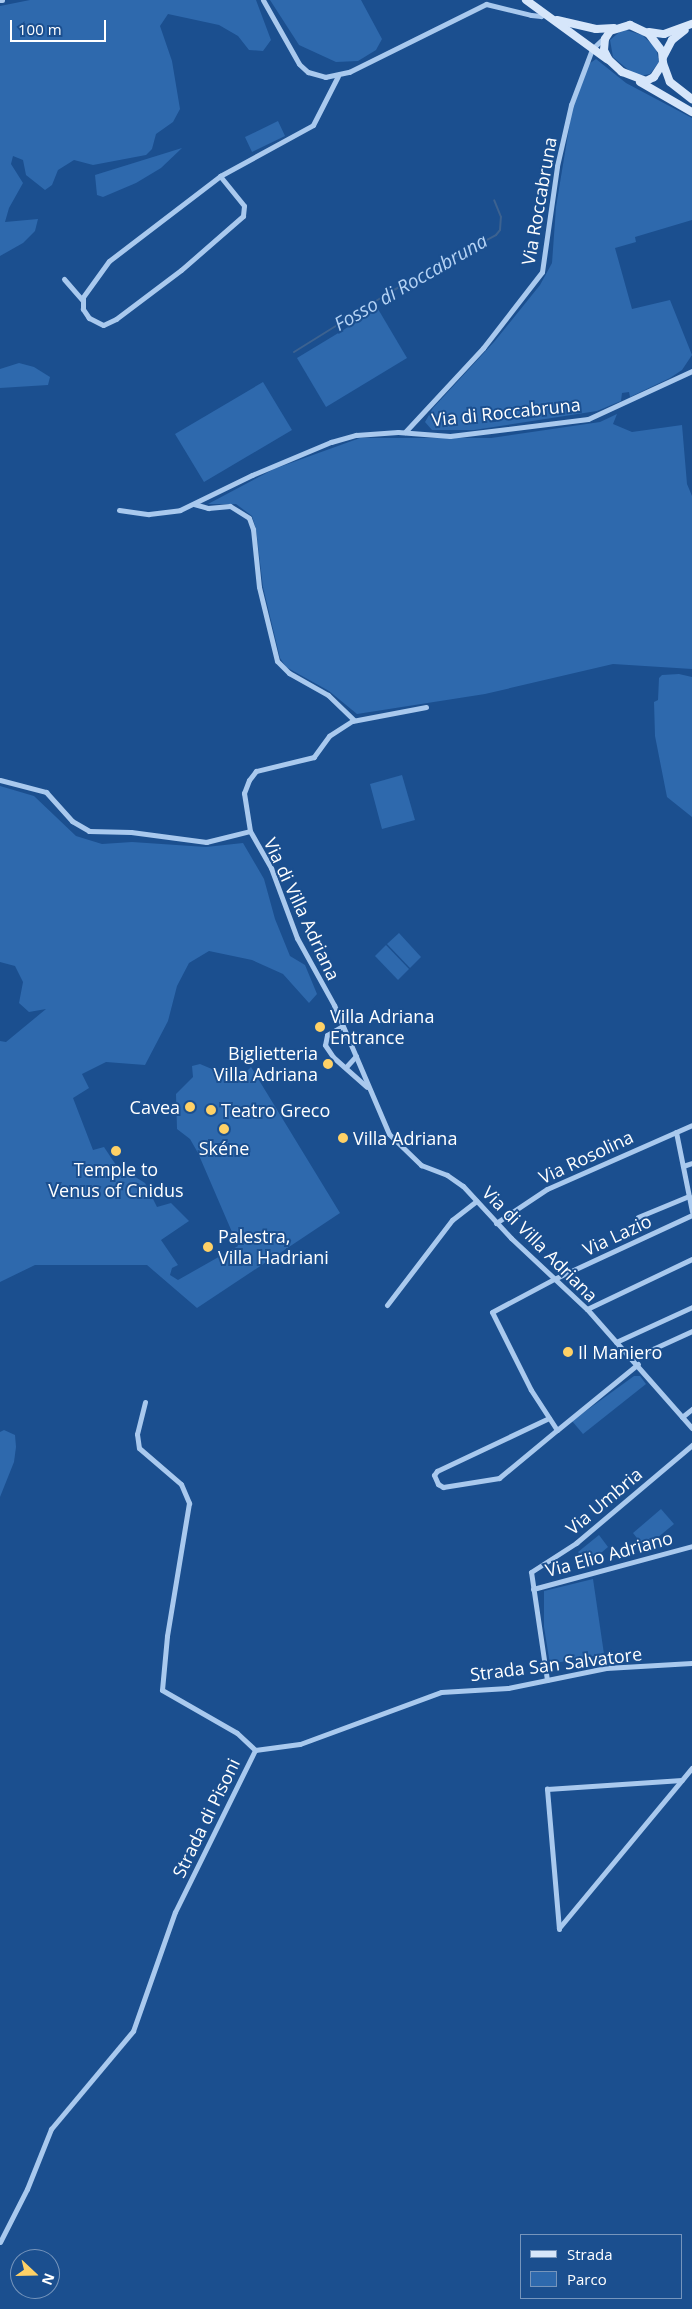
<!DOCTYPE html>
<html>
<head>
<meta charset="utf-8">
<style>
  body { margin:0 }
  #map { position:relative; width:692px; height:2309px; overflow:hidden; background:#1b4f8f; font-family:"Open Sans",sans-serif }
  div>[style] { position:absolute }
  [style*='--x'] { left:calc(var(--x)*1px); top:calc(var(--y)*1px); width:calc(var(--w)*1px); rotate:calc(var(--a)*1deg) }
  .green>* { inset:0; background:#2e69ad }
  .stream>* { height:2px; margin:-1px; padding:0 1px; transform-origin:1px; border-radius:1px; background:#3c6290 }
  .street>* { height:5px; margin:-2.5px; padding:0 2.5px; transform-origin:2.5px; border-radius:2.5px; background:#a9c9ee }
  .secondary>* { height:8px; margin:-4px; padding:0 4px; transform-origin:4px; border-radius:4px; background:#d6e6fa }
  .dots>* { width:14px; height:14px; translate:-50% -50%; box-sizing:border-box; border:2px solid #1b4f8f; border-radius:50% }
  span { translate:-50% -50%; white-space:nowrap; text-align:center; line-height:1.15; -webkit-text-stroke:4px #1b4f8f; paint-order:stroke }
  .street-label { font-size:18px; color:#fff }
  .poi-label { font-size:18px; color:#fff }
  .left { translate:0 -50%; text-align:left }
  .right { translate:-100% -50%; text-align:right }
  .water-label { font-size:19px; color:#b5d3f5; font-style:italic }
  .legend { position:absolute; left:520px; top:2234px; width:162px; height:65px; box-sizing:border-box; background:#1b4f8f; border:1px solid #7695bc; margin:0; padding:6px 9px; list-style:none; font-size:15px; color:#fff }
  .legend li { display:flex; align-items:center; gap:10px; height:25px }
  .legend b { width:25px; border:1px solid #7695bc }
  .north { position:absolute; left:10px; top:2249px; width:50px; height:50px; box-sizing:border-box; background:#1b4f8f; border:1px solid #7695bc; border-radius:50%; rotate:111deg; font-size:14px; font-weight:700; line-height:20px; text-align:center; color:#fff }
  .north::after { content:''; display:block; margin:auto; width:18px; height:22px; background:#ffd166; clip-path:polygon(50% 0,100% 100%,50% 72%,0 100%) }
  .scale { position:absolute; left:10px; top:20px; width:96px; height:22px; box-sizing:border-box; border:2px solid #fff; border-top:0; padding-left:6px; font-size:15px; line-height:18px; white-space:nowrap; color:#fff; -webkit-text-stroke:4px #1b4f8f; paint-order:stroke }
</style>
</head>
<body>
<div id="map">
  <div class="green">
    <div style="clip-path:polygon(30px 0,256px 0,271px 40px,263px 51px,249px 50px,238px 36px,219px 25px,168px 14px,160px 26px,172px 61px,180px 109px,173px 122px,156px 134px,152px 149px,146px 155px,93px 165px,74px 160px,58px 170px,52px 185px,45px 190px,26px 175px,23px 160px,13px 156px,11px 164px,23px 183px,9px 208px,5px 222px,38px 219px,35px 231px,23px 243px,0 256px,0 6px)"></div>
    <div style="clip-path:polygon(270px 0,361px 0,382px 39px,376px 50px,358px 61px,336px 62px,299px 45px)"></div>
    <div style="clip-path:polygon(623px 29px,642px 35px,656px 48px,659px 62px,650px 74px,640px 76px,632px 73px,613px 57px,610px 40px)"></div>
    <div style="clip-path:polygon(596px 59px,626px 83px,692px 118px,692px 220px,635px 237px,636px 242px,615px 248px,632px 309px,670px 300px,692px 355px,682px 370px,670px 378px,630px 397px,629px 392px,622px 393px,621px 401px,597px 411px,474px 430px,432px 430px,425px 422px,433px 408px,494px 342px,540px 285px,552px 263px,556px 207px,572px 110px,589px 64px)"></div>
    <div style="clip-path:polygon(278px 121px,285px 136px,252px 152px,245px 137px)"></div>
    <div style="clip-path:polygon(182px 148px,161px 168px,136px 183px,103px 197px,97px 195px,95px 175px)"></div>
    <div style="clip-path:polygon(378px 309px,407px 358px,326px 407px,297px 358px)"></div>
    <div style="clip-path:polygon(19px 363px,34px 367px,50px 377px,48px 385px,0 388px,0 369px)"></div>
    <div style="clip-path:polygon(263px 382px,292px 430px,204px 482px,175px 434px)"></div>
    <div style="clip-path:polygon(617px 414px,613px 424px,632px 432px,682px 425px,687px 484px,692px 496px,692px 669px,613px 664px,485px 694px,357px 714px,329px 691px,286px 667px,280px 658px,263px 587px,256px 529px,252px 516px,236px 504px,208px 504px,274px 469px,360px 438px,491px 438px,600px 422px)"></div>
    <div style="clip-path:polygon(679px 674px,692px 677px,692px 817px,667px 797px,655px 736px,654px 702px,658px 700px,659px 678px,662px 675px)"></div>
    <div style="clip-path:polygon(402px 775px,415px 820px,382px 829px,370px 784px)"></div>
    <div style="clip-path:polygon(0 786px,34px 796px,76px 836px,102px 844px,132px 842px,206px 847px,243px 843px,264px 879px,275px 919px,290px 956px,305px 965px,317px 994px,309px 1003px,283px 974px,252px 960px,209px 951px,189px 963px,177px 986px,168px 1021px,145px 1065px,106px 1062px,82px 1074px,89px 1088px,73px 1098px,93px 1150px,104px 1147px,116px 1165px,145px 1183px,157px 1207px,171px 1203px,189px 1221px,161px 1240px,178px 1265px,172px 1268px,170px 1275px,178px 1280px,238px 1246px,198px 1153px,190px 1139px,177px 1129px,176px 1094px,193px 1077px,192px 1066px,200px 1064px,238px 1080px,251px 1067px,340px 1213px,197px 1308px,147px 1265px,35px 1265px,0 1282px,0 1041px,6px 1042px,46px 1009px,29px 1012px,19px 1003px,23px 982px,15px 966px,0 962px)"></div>
    <div style="clip-path:polygon(399px 933px,421px 957px,410px 968px,387px 944px)"></div>
    <div style="clip-path:polygon(386px 945px,409px 969px,398px 980px,375px 956px)"></div>
    <div style="clip-path:polygon(634px 1376px,640px 1376px,646px 1384px,583px 1434px,572px 1421px)"></div>
    <div style="clip-path:polygon(4px 1430px,15px 1435px,16px 1447px,14px 1462px,0 1497px,0 1432px)"></div>
    <div style="clip-path:polygon(661px 1509px,674px 1524px,645px 1548px,633px 1533px)"></div>
    <div style="clip-path:polygon(599px 1535px,608px 1547px,588px 1564px,578px 1552px)"></div>
    <div style="clip-path:polygon(593px 1579px,604px 1654px,550px 1664px,544px 1627px,544px 1591px)"></div>
  </div>
  <div class="stream">
    <div style="--x:294;--y:352;--w:115;--a:-31.9"></div>
    <div style="--x:392;--y:291;--w:118;--a:-28.3"></div>
    <div style="--x:496;--y:235;--w:6;--a:-51"></div>
    <div style="--x:500;--y:230;--w:13;--a:-86"></div>
    <div style="--x:501;--y:217;--w:18;--a:-112"></div>
  </div>
  <div class="street">
    <div style="--x:0;--y:0;--w:2;--a:0"></div>
    <div style="--x:263;--y:0;--w:73;--a:60.6"></div>
    <div style="--x:299;--y:64;--w:12;--a:42"></div>
    <div style="--x:308;--y:72;--w:18;--a:16"></div>
    <div style="--x:325;--y:77;--w:25;--a:-12"></div>
    <div style="--x:349;--y:72;--w:153;--a:-26.4"></div>
    <div style="--x:486;--y:4;--w:46;--a:13.7"></div>
    <div style="--x:531;--y:15;--w:10;--a:6"></div>
    <div style="--x:541;--y:16;--w:4;--a:-45"></div>
    <div style="--x:220;--y:176;--w:38;--a:51"></div>
    <div style="--x:244;--y:206;--w:10;--a:96"></div>
    <div style="--x:243;--y:216;--w:82;--a:138.9"></div>
    <div style="--x:181;--y:270;--w:81;--a:143"></div>
    <div style="--x:116;--y:319;--w:14;--a:155"></div>
    <div style="--x:103;--y:325;--w:16;--a:-153"></div>
    <div style="--x:89;--y:318;--w:11;--a:-124"></div>
    <div style="--x:83;--y:309;--w:12;--a:-90"></div>
    <div style="--x:83;--y:297;--w:44;--a:-54.2"></div>
    <div style="--x:109;--y:261;--w:140;--a:-37.4"></div>
    <div style="--x:220;--y:176;--w:106;--a:-28.7"></div>
    <div style="--x:313;--y:125;--w:55;--a:-63"></div>
    <div style="--x:64;--y:279;--w:28;--a:49"></div>
    <div style="--x:405;--y:432;--w:115;--a:-47.1"></div>
    <div style="--x:483;--y:348;--w:96;--a:-52.2"></div>
    <div style="--x:542;--y:272;--w:107;--a:-81.9"></div>
    <div style="--x:557;--y:166;--w:63;--a:-77.1"></div>
    <div style="--x:571;--y:105;--w:60;--a:-69.4"></div>
    <div style="--x:592;--y:49;--w:21;--a:-43"></div>
    <div style="--x:194;--y:504;--w:15;--a:16"></div>
    <div style="--x:208;--y:508;--w:22;--a:-5"></div>
    <div style="--x:230;--y:506;--w:22;--a:32"></div>
    <div style="--x:249;--y:518;--w:12;--a:70"></div>
    <div style="--x:253;--y:529;--w:58;--a:84.1"></div>
    <div style="--x:259;--y:587;--w:76;--a:76.3"></div>
    <div style="--x:277;--y:661;--w:17;--a:45"></div>
    <div style="--x:289;--y:673;--w:45;--a:29.4"></div>
    <div style="--x:328;--y:695;--w:36;--a:44"></div>
    <div style="--x:119;--y:510;--w:30;--a:8"></div>
    <div style="--x:149;--y:514;--w:31;--a:-7"></div>
    <div style="--x:180;--y:510;--w:80;--a:-25.9"></div>
    <div style="--x:252;--y:475;--w:86;--a:-22.7"></div>
    <div style="--x:331;--y:442;--w:26;--a:-16"></div>
    <div style="--x:356;--y:435;--w:42;--a:-4.1"></div>
    <div style="--x:398;--y:432;--w:52;--a:4.4"></div>
    <div style="--x:450;--y:436;--w:139;--a:-7"></div>
    <div style="--x:588;--y:419;--w:115;--a:-24.8"></div>
    <div style="--x:426;--y:707;--w:75;--a:169.3"></div>
    <div style="--x:352;--y:721;--w:27;--a:147"></div>
    <div style="--x:329;--y:736;--w:26;--a:126"></div>
    <div style="--x:314;--y:757;--w:60;--a:166.4"></div>
    <div style="--x:256;--y:771;--w:11;--a:128"></div>
    <div style="--x:249;--y:780;--w:14;--a:111"></div>
    <div style="--x:244;--y:793;--w:38;--a:81"></div>
    <div style="--x:250;--y:831;--w:43;--a:60.4"></div>
    <div style="--x:271;--y:868;--w:75;--a:69.6"></div>
    <div style="--x:297;--y:938;--w:77;--a:61.1"></div>
    <div style="--x:334;--y:1005;--w:140;--a:66.9"></div>
    <div style="--x:389;--y:1134;--w:45;--a:44.1"></div>
    <div style="--x:421;--y:1165;--w:28;--a:21"></div>
    <div style="--x:447;--y:1175;--w:19;--a:35"></div>
    <div style="--x:463;--y:1186;--w:71;--a:47.3"></div>
    <div style="--x:511;--y:1238;--w:104;--a:43.1"></div>
    <div style="--x:587;--y:1309;--w:159;--a:48.6"></div>
    <div style="--x:0;--y:780;--w:48;--a:14.6"></div>
    <div style="--x:46;--y:792;--w:39;--a:48"></div>
    <div style="--x:72;--y:821;--w:20;--a:30"></div>
    <div style="--x:89;--y:831;--w:42;--a:1.4"></div>
    <div style="--x:131;--y:832;--w:76;--a:7.6"></div>
    <div style="--x:206;--y:842;--w:45;--a:-14"></div>
    <div style="--x:341;--y:1027;--w:16;--a:150"></div>
    <div style="--x:327;--y:1035;--w:10;--a:101"></div>
    <div style="--x:325;--y:1045;--w:14;--a:56"></div>
    <div style="--x:333;--y:1057;--w:45;--a:41.4"></div>
    <div style="--x:346;--y:1067;--w:15;--a:-48"></div>
    <div style="--x:676;--y:1132;--w:81;--a:78.6"></div>
    <div style="--x:683;--y:1166;--w:9;--a:-18"></div>
    <div style="--x:638;--y:1217;--w:55;--a:-22.4"></div>
    <div style="--x:496;--y:1223;--w:61;--a:-33.7"></div>
    <div style="--x:547;--y:1189;--w:158;--a:-23.8"></div>
    <div style="--x:387;--y:1305;--w:107;--a:-52.6"></div>
    <div style="--x:452;--y:1220;--w:31;--a:-38"></div>
    <div style="--x:587;--y:1309;--w:116;--a:-25.5"></div>
    <div style="--x:616;--y:1342;--w:84;--a:-24.7"></div>
    <div style="--x:633;--y:1358;--w:65;--a:-24.6"></div>
    <div style="--x:638;--y:1364;--w:104;--a:140.8"></div>
    <div style="--x:557;--y:1430;--w:48;--a:-123"></div>
    <div style="--x:531;--y:1390;--w:87;--a:-116.6"></div>
    <div style="--x:492;--y:1312;--w:70;--a:-28"></div>
    <div style="--x:554;--y:1279;--w:152;--a:-24.9"></div>
    <div style="--x:145;--y:1402;--w:33;--a:104"></div>
    <div style="--x:137;--y:1434;--w:14;--a:82"></div>
    <div style="--x:139;--y:1448;--w:55;--a:40.6"></div>
    <div style="--x:181;--y:1484;--w:21;--a:67"></div>
    <div style="--x:189;--y:1503;--w:135;--a:99.4"></div>
    <div style="--x:167;--y:1636;--w:54;--a:95.3"></div>
    <div style="--x:162;--y:1690;--w:86;--a:29.8"></div>
    <div style="--x:237;--y:1733;--w:25;--a:43"></div>
    <div style="--x:682;--y:1417;--w:13;--a:-39"></div>
    <div style="--x:549;--y:1418;--w:124;--a:154.7"></div>
    <div style="--x:437;--y:1471;--w:5;--a:127"></div>
    <div style="--x:434;--y:1475;--w:10;--a:66"></div>
    <div style="--x:438;--y:1484;--w:6;--a:31"></div>
    <div style="--x:443;--y:1487;--w:57;--a:-9.1"></div>
    <div style="--x:499;--y:1478;--w:75;--a:-39.6"></div>
    <div style="--x:533;--y:1589;--w:165;--a:-15.1"></div>
    <div style="--x:547;--y:1680;--w:109;--a:-98.4"></div>
    <div style="--x:531;--y:1572;--w:54;--a:-32.8"></div>
    <div style="--x:576;--y:1543;--w:152;--a:-40.2"></div>
    <div style="--x:255;--y:1750;--w:45;--a:-7.6"></div>
    <div style="--x:300;--y:1744;--w:150;--a:-20.2"></div>
    <div style="--x:441;--y:1692;--w:67;--a:-3.4"></div>
    <div style="--x:508;--y:1688;--w:100;--a:-11.5"></div>
    <div style="--x:606;--y:1668;--w:86;--a:-3.3"></div>
    <div style="--x:559;--y:1928;--w:208;--a:-50.3"></div>
    <div style="--x:559;--y:1929;--w:141;--a:-94.9"></div>
    <div style="--x:547;--y:1789;--w:135;--a:-3.8"></div>
    <div style="--x:0;--y:2242;--w:59;--a:-63"></div>
    <div style="--x:27;--y:2189;--w:65;--a:-68.2"></div>
    <div style="--x:51;--y:2129;--w:128;--a:-50.1"></div>
    <div style="--x:133;--y:2031;--w:126;--a:-70.6"></div>
    <div style="--x:175;--y:1912;--w:181;--a:-63.7"></div>
  </div>
  <div class="secondary">
    <div style="--x:526;--y:0;--w:100;--a:36.1"></div>
    <div style="--x:557;--y:20;--w:40;--a:13"></div>
    <div style="--x:596;--y:29;--w:18;--a:-3"></div>
    <div style="--x:630;--y:25;--w:21;--a:25"></div>
    <div style="--x:649;--y:34;--w:21;--a:53"></div>
    <div style="--x:662;--y:51;--w:12;--a:85"></div>
    <div style="--x:663;--y:63;--w:17;--a:123"></div>
    <div style="--x:654;--y:77;--w:9;--a:153"></div>
    <div style="--x:646;--y:81;--w:26;--a:-159"></div>
    <div style="--x:622;--y:72;--w:18;--a:-137"></div>
    <div style="--x:609;--y:60;--w:11;--a:-117"></div>
    <div style="--x:604;--y:50;--w:11;--a:-85"></div>
    <div style="--x:605;--y:39;--w:9;--a:-58"></div>
    <div style="--x:610;--y:31;--w:21;--a:-17"></div>
    <div style="--x:649;--y:32;--w:15;--a:8"></div>
    <div style="--x:664;--y:34;--w:30;--a:-20"></div>
    <div style="--x:663;--y:57;--w:19;--a:-62"></div>
    <div style="--x:672;--y:40;--w:16;--a:-38"></div>
    <div style="--x:663;--y:63;--w:20;--a:70"></div>
    <div style="--x:670;--y:82;--w:28;--a:38"></div>
    <div style="--x:640;--y:82;--w:60;--a:30"></div>
  </div>
  <div class="dots">
    <div style="left:320px;top:1027px;background:#ffd166"></div>
    <div style="left:328px;top:1064px;background:#ffd166"></div>
    <div style="left:190px;top:1107px;background:#ffd166"></div>
    <div style="left:211px;top:1110px;background:#ffd166"></div>
    <div style="left:224px;top:1129px;background:#ffd166"></div>
    <div style="left:343px;top:1138px;background:#ffd166"></div>
    <div style="left:116px;top:1151px;background:#ffd166"></div>
    <div style="left:208px;top:1247px;background:#ffd166"></div>
    <div style="left:568px;top:1352px;background:#ffd166"></div>
  </div>
  <div class="street-label">
    <span style="left:539px;top:201px;rotate:-80deg">Via Roccabruna</span>
    <span style="left:506px;top:412px;rotate:-6deg">Via di Roccabruna</span>
    <span style="left:302px;top:909px;rotate:65deg">Via di Villa Adriana</span>
    <span style="left:586px;top:1157px;rotate:-25deg">Via Rosolina</span>
    <span style="left:617px;top:1235px;rotate:-25deg">Via Lazio</span>
    <span style="left:540px;top:1244px;rotate:45deg">Via di Villa Adriana</span>
    <span style="left:604px;top:1501px;rotate:-40deg">Via Umbria</span>
    <span style="left:609px;top:1554px;rotate:-15deg">Via Elio Adriano</span>
    <span style="left:556px;top:1664px;rotate:-7deg">Strada San Salvatore</span>
    <span style="left:206px;top:1818px;rotate:-64deg">Strada di Pisoni</span>
  </div>
  <div class="poi-label">
    <span class="left" style="left:330px;top:1027px">Villa Adriana<br>Entrance</span>
    <span class="right" style="left:318px;top:1064px">Biglietteria<br>Villa Adriana</span>
    <span class="right" style="left:180px;top:1107px">Cavea</span>
    <span class="left" style="left:221px;top:1110px">Teatro Greco</span>
    <span class="left" style="left:353px;top:1138px">Villa Adriana</span>
    <span style="left:224px;top:1148px">Skéne</span>
    <span style="left:116px;top:1180px">Temple to<br>Venus of Cnidus</span>
    <span class="left" style="left:218px;top:1247px">Palestra,<br>Villa Hadriani</span>
    <span class="left" style="left:578px;top:1352px">Il Maniero</span>
  </div>
  <div class="water-label">
    <span style="left:411px;top:283px;rotate:-30deg">Fosso di Roccabruna</span>
  </div>
  <ul class="legend">
  <li><b style="height:6px;background:#d6e6fa"></b>Strada</li>
  <li><b style="height:14px;background:#2e69ad"></b>Parco</li>
  </ul>
  <div class="north">N</div>
  <div class="scale">100 m</div>
</div>
</body>
</html>
